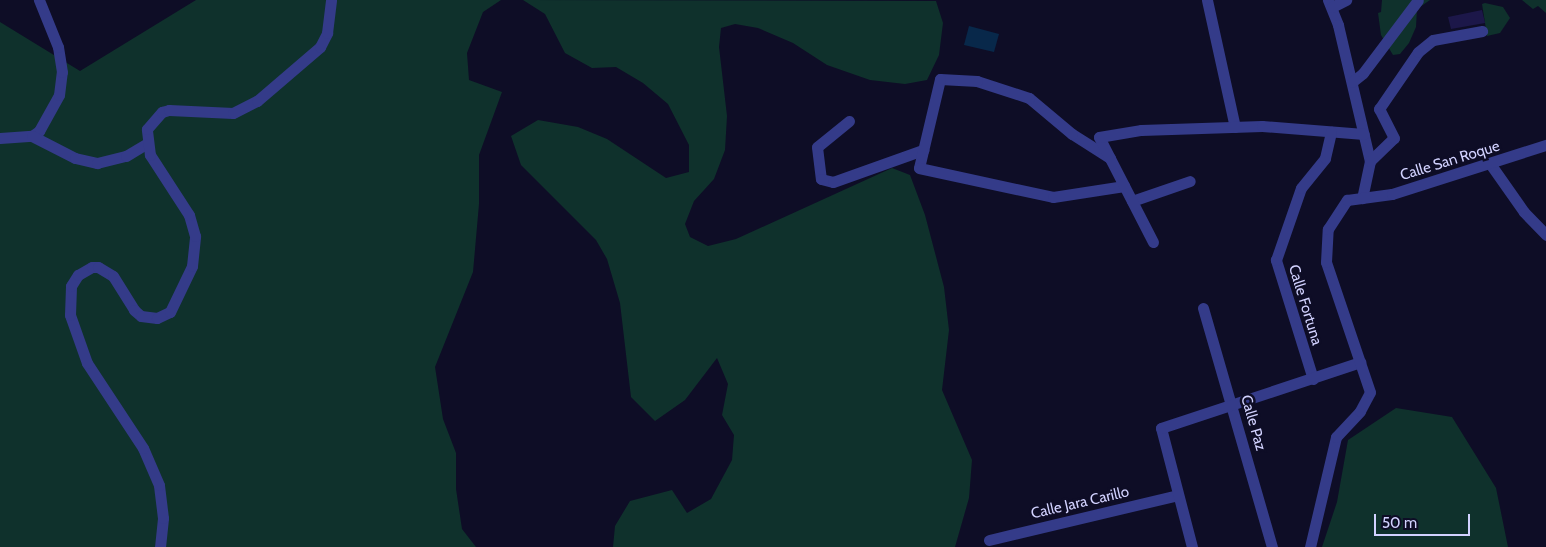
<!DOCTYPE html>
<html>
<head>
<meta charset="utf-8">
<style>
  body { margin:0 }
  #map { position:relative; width:1546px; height:547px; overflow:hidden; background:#0e0d26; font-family:Cabin,sans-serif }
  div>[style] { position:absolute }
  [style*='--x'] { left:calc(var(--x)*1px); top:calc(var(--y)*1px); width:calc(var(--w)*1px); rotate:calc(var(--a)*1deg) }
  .green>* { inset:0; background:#0f312c }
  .water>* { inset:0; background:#08284a }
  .building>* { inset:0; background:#1c1749 }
  .minor>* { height:11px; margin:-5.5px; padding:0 5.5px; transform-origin:5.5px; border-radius:5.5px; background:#343b89 }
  span { translate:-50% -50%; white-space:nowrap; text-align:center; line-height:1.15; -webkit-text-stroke:5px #0e0d26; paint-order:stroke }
  .street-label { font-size:15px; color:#d2d2ff }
  .scale { position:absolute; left:1374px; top:514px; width:96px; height:22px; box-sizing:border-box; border:2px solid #d2d2ff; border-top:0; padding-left:6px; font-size:15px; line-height:18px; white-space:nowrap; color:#d2d2ff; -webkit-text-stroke:4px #0e0d26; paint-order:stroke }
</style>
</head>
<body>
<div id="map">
  <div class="green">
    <div style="clip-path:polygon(196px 0,501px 0,483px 12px,467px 53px,469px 80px,502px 92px,479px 155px,479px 204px,473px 272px,435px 367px,443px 419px,456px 453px,456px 489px,462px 529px,476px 547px,0 547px,0 22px,80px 71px)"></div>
    <div style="clip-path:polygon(523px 0,936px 1px,943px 23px,939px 55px,927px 80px,905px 84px,870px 80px,827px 65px,793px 43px,758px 28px,735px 24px,721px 28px,719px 47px,727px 116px,725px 150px,714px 179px,694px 201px,685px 224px,690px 237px,708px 246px,736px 239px,892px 168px,910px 175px,925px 215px,944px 287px,949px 330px,942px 390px,972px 460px,969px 498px,955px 547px,613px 547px,615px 526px,630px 501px,672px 490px,687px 513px,711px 499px,732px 460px,734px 435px,722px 415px,728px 384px,717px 358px,685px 400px,655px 421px,631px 397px,620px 303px,607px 259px,596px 240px,521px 165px,511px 136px,538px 120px,578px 127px,607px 139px,666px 178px,689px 172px,689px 145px,668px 104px,643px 83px,616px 67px,592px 68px,565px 53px,545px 14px)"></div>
    <div style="clip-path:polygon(1382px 0,1430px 0,1417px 9px,1416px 27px,1409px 43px,1400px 54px,1393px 55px,1381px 35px,1378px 13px,1381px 12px)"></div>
    <div style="clip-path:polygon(1522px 0,1546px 0,1546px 13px,1538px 6px,1533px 9px)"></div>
    <div style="clip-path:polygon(1485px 3px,1503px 7px,1510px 18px,1500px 33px,1487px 36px,1482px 4px)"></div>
    <div style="clip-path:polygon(1396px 408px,1452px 417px,1496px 488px,1508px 547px,1322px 547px,1337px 502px,1348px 440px)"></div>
  </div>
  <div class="water">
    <div style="clip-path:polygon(969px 26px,999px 34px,994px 52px,964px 45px)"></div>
  </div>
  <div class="building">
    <div style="clip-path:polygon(1482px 10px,1485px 23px,1451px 29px,1448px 17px)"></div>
  </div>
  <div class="minor">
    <div style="--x:1207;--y:0;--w:130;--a:77.6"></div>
    <div style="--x:1328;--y:0;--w:27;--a:68"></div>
    <div style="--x:1338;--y:25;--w:140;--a:76.8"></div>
    <div style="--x:1370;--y:161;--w:38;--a:102"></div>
    <div style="--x:1332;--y:7;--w:16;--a:-27"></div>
    <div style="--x:1352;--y:82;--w:14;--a:-39"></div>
    <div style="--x:1363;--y:73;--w:91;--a:-53"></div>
    <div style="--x:849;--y:121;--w:41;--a:140.9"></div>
    <div style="--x:817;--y:147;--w:32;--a:83"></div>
    <div style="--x:821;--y:179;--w:12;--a:14"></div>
    <div style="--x:833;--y:182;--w:96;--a:-19.6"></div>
    <div style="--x:32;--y:136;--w:9;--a:-36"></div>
    <div style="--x:39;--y:131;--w:41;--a:-60.9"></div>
    <div style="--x:59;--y:95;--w:23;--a:-83"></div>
    <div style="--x:62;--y:72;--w:25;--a:-99"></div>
    <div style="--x:58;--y:47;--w:51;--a:-112"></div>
    <div style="--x:0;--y:138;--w:32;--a:-4"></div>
    <div style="--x:32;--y:136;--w:48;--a:27.1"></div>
    <div style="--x:75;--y:158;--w:23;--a:13"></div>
    <div style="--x:97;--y:163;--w:30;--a:-14"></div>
    <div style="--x:126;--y:156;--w:23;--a:-31"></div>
    <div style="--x:1110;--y:158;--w:45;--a:-147.7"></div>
    <div style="--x:1072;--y:134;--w:56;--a:-140.1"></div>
    <div style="--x:1029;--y:98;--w:55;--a:-161.9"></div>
    <div style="--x:977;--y:81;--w:37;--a:-177"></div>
    <div style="--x:940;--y:79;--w:91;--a:103.3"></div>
    <div style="--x:919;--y:168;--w:137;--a:12.2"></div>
    <div style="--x:1053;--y:197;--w:72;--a:-8.8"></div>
    <div style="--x:1370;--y:161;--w:33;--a:-44"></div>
    <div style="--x:1394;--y:138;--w:33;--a:-117"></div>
    <div style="--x:1379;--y:109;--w:69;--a:-55.6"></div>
    <div style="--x:1418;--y:52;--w:19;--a:-39"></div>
    <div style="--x:1433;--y:40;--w:50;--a:-10.4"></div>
    <div style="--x:1491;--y:165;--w:57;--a:54.9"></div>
    <div style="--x:1524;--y:212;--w:32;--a:46"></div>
    <div style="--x:1132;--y:201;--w:61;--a:-19"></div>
    <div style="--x:1153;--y:242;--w:118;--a:-117.2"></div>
    <div style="--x:1099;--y:137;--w:43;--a:-9.5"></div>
    <div style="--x:1141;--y:130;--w:121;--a:-1.9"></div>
    <div style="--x:1262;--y:126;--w:102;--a:4.5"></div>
    <div style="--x:1203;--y:308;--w:249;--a:73.9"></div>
    <div style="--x:1313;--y:379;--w:125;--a:-107.3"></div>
    <div style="--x:1276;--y:260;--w:76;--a:-70.9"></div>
    <div style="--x:1301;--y:188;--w:38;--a:-51"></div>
    <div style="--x:1325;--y:158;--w:27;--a:-77"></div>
    <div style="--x:989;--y:540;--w:194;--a:-13.4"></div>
    <div style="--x:160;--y:547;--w:29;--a:-84"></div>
    <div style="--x:163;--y:518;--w:33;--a:-97"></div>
    <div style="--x:159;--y:485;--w:40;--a:-113.4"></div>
    <div style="--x:143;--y:448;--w:102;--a:-123.4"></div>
    <div style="--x:87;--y:363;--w:51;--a:-109.5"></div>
    <div style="--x:70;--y:315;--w:29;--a:-88"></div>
    <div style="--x:71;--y:286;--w:13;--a:-58"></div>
    <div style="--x:78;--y:275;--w:16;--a:-30"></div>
    <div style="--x:92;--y:267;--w:6;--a:0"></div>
    <div style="--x:98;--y:267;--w:17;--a:31"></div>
    <div style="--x:113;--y:276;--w:40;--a:58"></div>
    <div style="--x:134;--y:310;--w:9;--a:41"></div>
    <div style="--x:141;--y:316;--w:16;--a:7"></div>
    <div style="--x:157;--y:318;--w:14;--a:-25"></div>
    <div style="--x:170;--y:312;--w:51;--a:-64.4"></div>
    <div style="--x:192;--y:266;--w:30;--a:-84"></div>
    <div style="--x:195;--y:236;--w:22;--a:-106"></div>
    <div style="--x:189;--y:215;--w:72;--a:-123"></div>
    <div style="--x:150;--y:155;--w:26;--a:-97"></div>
    <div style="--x:147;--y:129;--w:23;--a:-49"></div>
    <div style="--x:162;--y:112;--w:7;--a:-16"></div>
    <div style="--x:169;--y:110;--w:64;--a:2.7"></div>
    <div style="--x:233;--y:113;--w:27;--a:-27"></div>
    <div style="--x:257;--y:101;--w:83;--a:-40.6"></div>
    <div style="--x:320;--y:47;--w:16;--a:-63"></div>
    <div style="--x:327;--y:33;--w:33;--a:-83"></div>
    <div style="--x:1192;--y:547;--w:123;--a:-104.6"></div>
    <div style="--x:1161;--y:428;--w:210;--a:-18.3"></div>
    <div style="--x:1310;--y:547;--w:113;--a:-76.7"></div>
    <div style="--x:1336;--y:437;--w:35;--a:-47"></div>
    <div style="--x:1360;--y:411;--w:21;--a:-62"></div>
    <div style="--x:1370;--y:392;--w:137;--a:-108.7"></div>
    <div style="--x:1326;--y:262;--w:33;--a:-87"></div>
    <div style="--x:1328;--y:229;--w:35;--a:-57"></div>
    <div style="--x:1347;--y:200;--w:45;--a:-7.6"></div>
    <div style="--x:1392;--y:194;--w:162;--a:-17.7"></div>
  </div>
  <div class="street-label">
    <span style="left:1450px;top:161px;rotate:-17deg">Calle San Roque</span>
    <span style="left:1305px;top:305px;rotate:73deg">Calle Fortuna</span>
    <span style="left:1253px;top:423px;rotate:74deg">Calle Paz</span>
    <span style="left:1080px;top:503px;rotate:-13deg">Calle Jara Carillo</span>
  </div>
  <div class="scale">50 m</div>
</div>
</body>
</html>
